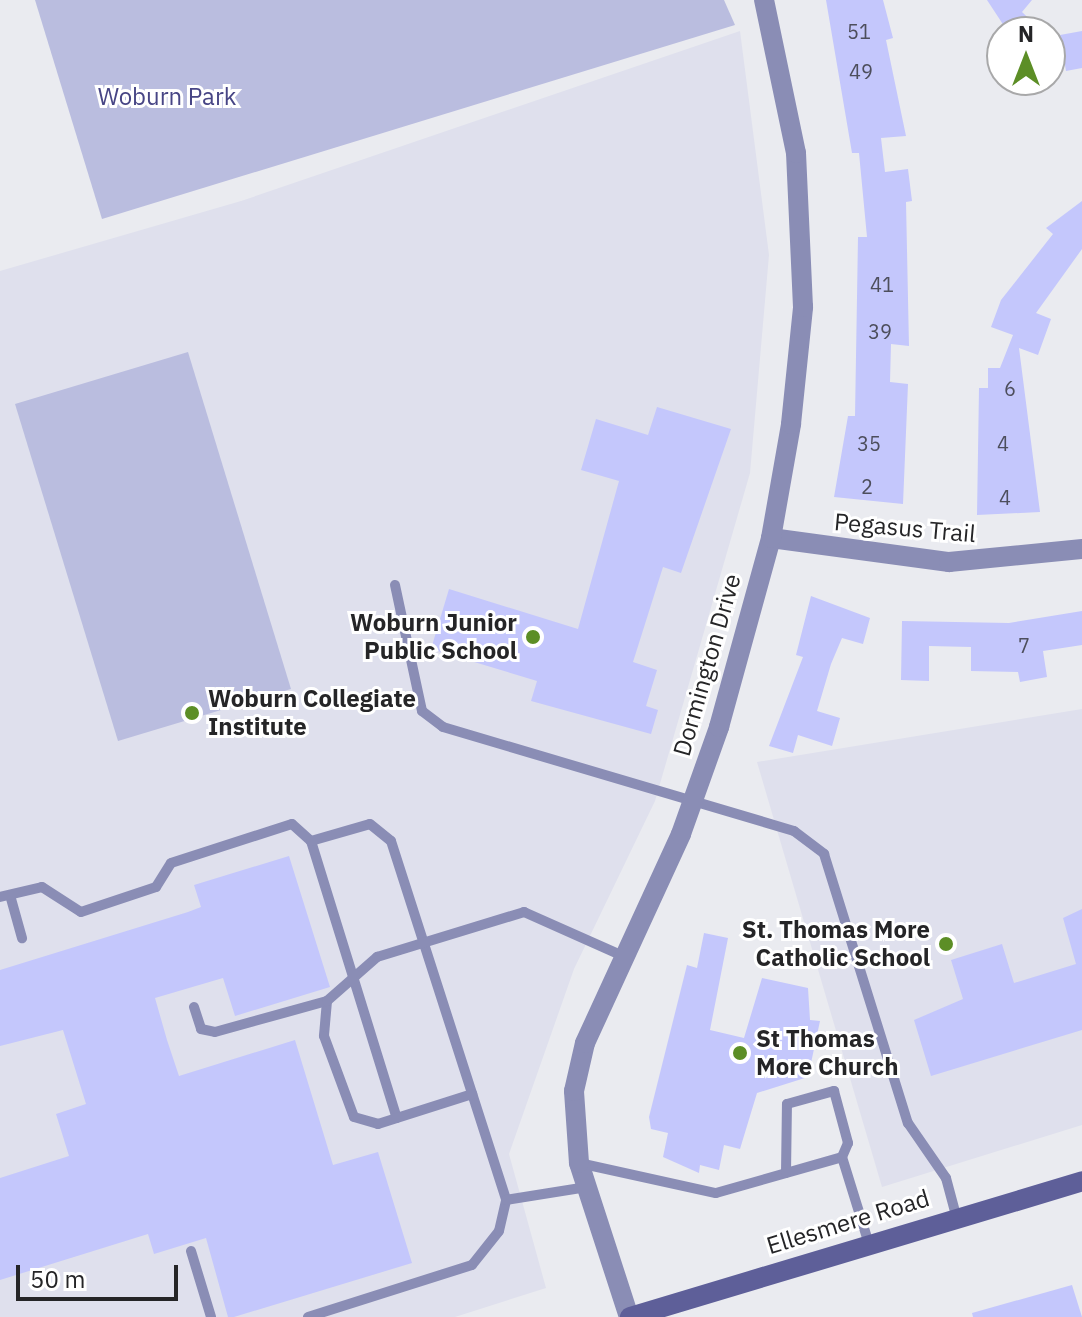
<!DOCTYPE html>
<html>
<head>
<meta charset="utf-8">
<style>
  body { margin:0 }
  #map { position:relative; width:1082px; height:1317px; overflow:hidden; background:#eaebf0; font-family:"IBM Plex Sans",sans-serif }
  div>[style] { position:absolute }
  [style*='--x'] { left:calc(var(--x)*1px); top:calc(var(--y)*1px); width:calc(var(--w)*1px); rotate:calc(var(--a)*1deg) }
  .built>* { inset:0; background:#dfe0ed }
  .green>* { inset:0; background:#babddf }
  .building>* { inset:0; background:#c4c7fc }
  .service>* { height:10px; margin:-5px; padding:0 5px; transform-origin:5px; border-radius:5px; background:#8a8db5 }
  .minor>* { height:20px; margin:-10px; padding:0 10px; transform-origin:10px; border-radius:10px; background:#8a8db5 }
  .secondary>* { height:20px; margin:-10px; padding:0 10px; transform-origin:10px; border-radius:10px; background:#5e5f99 }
  .dots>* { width:22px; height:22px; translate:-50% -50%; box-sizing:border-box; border:4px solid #fff; border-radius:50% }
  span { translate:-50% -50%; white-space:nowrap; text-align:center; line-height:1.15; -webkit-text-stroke:6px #fff; paint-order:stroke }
  .number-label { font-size:20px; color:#4d4e5c }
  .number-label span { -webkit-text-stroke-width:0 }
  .park-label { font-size:24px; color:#474585 }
  .street-label { font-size:24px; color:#252527 }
  .poi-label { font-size:24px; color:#252527; font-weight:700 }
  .right { translate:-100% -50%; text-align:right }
  .left { translate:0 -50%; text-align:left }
  .north { position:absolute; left:986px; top:16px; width:80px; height:80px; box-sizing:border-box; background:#fff; border:2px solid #a8a8a9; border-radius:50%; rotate:0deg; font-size:22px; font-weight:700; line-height:32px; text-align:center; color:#252527 }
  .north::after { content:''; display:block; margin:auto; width:28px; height:36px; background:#5c8e26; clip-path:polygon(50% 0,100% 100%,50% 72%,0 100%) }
  .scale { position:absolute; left:16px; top:1265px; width:162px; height:36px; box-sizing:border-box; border:4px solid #252527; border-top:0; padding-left:10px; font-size:24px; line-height:28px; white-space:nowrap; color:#252527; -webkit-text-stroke:6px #fff; paint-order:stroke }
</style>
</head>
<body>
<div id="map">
  <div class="built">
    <div style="clip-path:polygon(740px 31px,769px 255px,750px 473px,655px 801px,574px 969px,509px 1154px,546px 1288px,455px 1317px,0 1317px,0 271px,241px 201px)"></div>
    <div style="clip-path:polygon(1082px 709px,1082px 1125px,882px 1187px,757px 762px)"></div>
  </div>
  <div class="green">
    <div style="clip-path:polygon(35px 0,724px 0,735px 25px,102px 219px)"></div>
    <div style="clip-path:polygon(188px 352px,291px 689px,118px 741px,15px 404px)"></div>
  </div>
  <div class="building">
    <div style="clip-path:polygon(826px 0,883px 0,893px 38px,886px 40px,906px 136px,881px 138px,885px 172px,908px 169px,912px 201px,906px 202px,909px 346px,891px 344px,890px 382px,908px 384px,903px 504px,834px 497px,848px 416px,855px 416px,858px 237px,867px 237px,859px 153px,852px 153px)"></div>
    <div style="clip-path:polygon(987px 0,1032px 0,1022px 12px,1043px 32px,1008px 32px)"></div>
    <div style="clip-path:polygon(1082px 31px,1082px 68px,1066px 71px,1060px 35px)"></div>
    <div style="clip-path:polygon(1082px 201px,1082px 249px,1036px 313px,1051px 319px,1038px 355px,1019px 348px,1040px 512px,977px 515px,979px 388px,988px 388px,988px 368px,1000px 368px,1013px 335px,991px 327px,1001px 300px,1053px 234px,1046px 228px)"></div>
    <div style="clip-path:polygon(657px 407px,731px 429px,681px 573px,663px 567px,633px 662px,657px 670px,646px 706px,658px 710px,651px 734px,531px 701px,537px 681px,431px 649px,449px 589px,578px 629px,619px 481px,581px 470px,596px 419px,648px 435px)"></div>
    <div style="clip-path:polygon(811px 596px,870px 618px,863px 644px,842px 638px,831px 664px,817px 711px,840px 718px,832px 746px,798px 735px,793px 753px,769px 746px,803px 657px,796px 655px)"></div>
    <div style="clip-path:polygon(1082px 611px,1082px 645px,1043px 651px,1047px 677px,1020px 682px,1018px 672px,971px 671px,971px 647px,929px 646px,929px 681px,901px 680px,902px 621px,1009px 623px)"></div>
    <div style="clip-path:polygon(289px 856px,330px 987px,235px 1016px,223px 978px,155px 998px,167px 1040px,179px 1076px,295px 1040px,333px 1165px,378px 1152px,412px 1263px,234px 1317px,228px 1317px,206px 1238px,154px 1254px,148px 1234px,0 1280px,0 1178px,69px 1156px,56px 1114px,86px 1104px,63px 1030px,0 1046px,0 970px,188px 912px,201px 907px,194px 885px)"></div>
    <div style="clip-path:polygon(1082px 909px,1082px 1030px,931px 1076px,914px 1020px,963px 999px,951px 960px,1002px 944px,1014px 983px,1076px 964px,1063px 918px)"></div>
    <div style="clip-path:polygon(704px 933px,728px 938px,710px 1030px,744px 1038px,762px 978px,808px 988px,810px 1020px,820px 1021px,808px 1077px,757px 1093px,740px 1149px,724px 1145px,719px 1170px,700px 1165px,699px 1173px,663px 1157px,668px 1133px,651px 1129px,649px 1117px,687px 965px,697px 968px)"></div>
    <div style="clip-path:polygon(1072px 1285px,1082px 1317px,973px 1317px,972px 1313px)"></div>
  </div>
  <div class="service">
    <div style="--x:395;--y:585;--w:129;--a:77.9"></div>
    <div style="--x:422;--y:711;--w:26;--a:37"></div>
    <div style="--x:443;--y:727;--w:366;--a:16.5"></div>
    <div style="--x:794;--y:831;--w:38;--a:37"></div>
    <div style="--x:824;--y:854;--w:282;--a:72.7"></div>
    <div style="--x:908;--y:1123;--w:67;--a:55.4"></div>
    <div style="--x:946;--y:1178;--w:39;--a:75"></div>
    <div style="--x:311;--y:841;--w:290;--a:72.8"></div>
    <div style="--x:10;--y:895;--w:45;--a:74.4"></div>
    <div style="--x:0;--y:897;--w:43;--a:-13.4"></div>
    <div style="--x:42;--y:887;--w:46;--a:32.7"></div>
    <div style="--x:81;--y:912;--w:79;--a:-18.4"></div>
    <div style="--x:156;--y:887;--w:28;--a:-58"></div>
    <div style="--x:171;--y:863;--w:127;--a:-17.9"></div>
    <div style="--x:292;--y:824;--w:25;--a:42"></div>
    <div style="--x:311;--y:841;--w:61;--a:-16.1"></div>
    <div style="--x:370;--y:824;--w:27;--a:39"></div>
    <div style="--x:391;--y:841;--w:377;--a:72.2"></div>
    <div style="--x:327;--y:1001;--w:35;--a:95"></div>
    <div style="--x:324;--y:1036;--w:86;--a:69.7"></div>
    <div style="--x:354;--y:1117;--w:25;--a:16"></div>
    <div style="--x:378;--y:1124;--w:99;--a:-17.7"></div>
    <div style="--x:194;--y:1007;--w:23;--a:72"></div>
    <div style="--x:201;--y:1029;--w:14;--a:12"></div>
    <div style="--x:215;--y:1032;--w:116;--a:-15.5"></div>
    <div style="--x:327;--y:1001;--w:67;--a:-41.3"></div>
    <div style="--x:377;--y:957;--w:154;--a:-17"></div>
    <div style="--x:524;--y:912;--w:108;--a:24"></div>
    <div style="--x:579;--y:1163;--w:140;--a:12.4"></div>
    <div style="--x:716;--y:1193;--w:131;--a:-15.9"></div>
    <div style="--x:842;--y:1157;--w:88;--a:72.8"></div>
    <div style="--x:786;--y:1173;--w:69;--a:-89.2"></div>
    <div style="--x:787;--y:1104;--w:49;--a:-15.5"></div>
    <div style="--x:834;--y:1091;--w:54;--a:74.9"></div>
    <div style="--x:848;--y:1143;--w:15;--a:113"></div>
    <div style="--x:191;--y:1251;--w:69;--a:73.1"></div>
    <div style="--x:308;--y:1317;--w:172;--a:-17.6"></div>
    <div style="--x:472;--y:1265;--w:43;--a:-51.5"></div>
    <div style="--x:499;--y:1231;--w:32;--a:-77"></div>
    <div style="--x:506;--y:1200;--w:82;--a:-9.1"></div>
  </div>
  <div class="minor">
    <div style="--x:771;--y:538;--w:180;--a:7.7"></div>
    <div style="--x:949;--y:562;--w:134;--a:-5.6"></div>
    <div style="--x:629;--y:1317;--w:162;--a:-108"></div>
    <div style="--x:579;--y:1163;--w:72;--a:-94"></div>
    <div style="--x:574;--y:1091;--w:49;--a:-77.1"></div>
    <div style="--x:585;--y:1043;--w:230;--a:-65.3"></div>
    <div style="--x:681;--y:834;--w:114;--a:-70.4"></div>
    <div style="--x:719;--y:727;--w:196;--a:-74.6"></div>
    <div style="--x:771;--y:538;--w:116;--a:-80"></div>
    <div style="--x:791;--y:424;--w:118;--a:-84.1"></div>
    <div style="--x:803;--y:307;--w:154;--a:-92.6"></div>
    <div style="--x:796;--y:153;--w:156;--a:-101.8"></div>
  </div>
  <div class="secondary">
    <div style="--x:630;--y:1317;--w:472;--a:-16.7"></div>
  </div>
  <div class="dots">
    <div style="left:533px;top:637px;background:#5c8e26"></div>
    <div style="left:192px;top:713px;background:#5c8e26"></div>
    <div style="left:946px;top:944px;background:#5c8e26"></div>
    <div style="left:740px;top:1053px;background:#5c8e26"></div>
  </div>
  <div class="number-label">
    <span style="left:859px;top:31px">51</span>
    <span style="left:861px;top:71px">49</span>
    <span style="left:882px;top:284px">41</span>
    <span style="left:880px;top:331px">39</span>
    <span style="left:1010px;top:388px">6</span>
    <span style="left:869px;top:443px">35</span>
    <span style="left:1003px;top:443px">4</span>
    <span style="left:867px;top:486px">2</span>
    <span style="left:1005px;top:497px">4</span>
    <span style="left:1024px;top:645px">7</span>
  </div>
  <div class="park-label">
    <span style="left:167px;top:97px">Woburn Park</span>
  </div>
  <div class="street-label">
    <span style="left:905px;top:528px;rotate:5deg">Pegasus Trail</span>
    <span style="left:707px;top:665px;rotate:-74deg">Dormington Drive</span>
    <span style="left:848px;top:1222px;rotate:-17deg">Ellesmere Road</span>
  </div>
  <div class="poi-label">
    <span class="right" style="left:517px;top:637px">Woburn Junior<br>Public School</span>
    <span class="left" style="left:208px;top:713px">Woburn Collegiate<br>Institute</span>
    <span class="right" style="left:930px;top:944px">St. Thomas More<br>Catholic School</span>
    <span class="left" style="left:756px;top:1053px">St Thomas<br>More Church</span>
  </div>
  <div class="north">N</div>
  <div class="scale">50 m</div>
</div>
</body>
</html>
